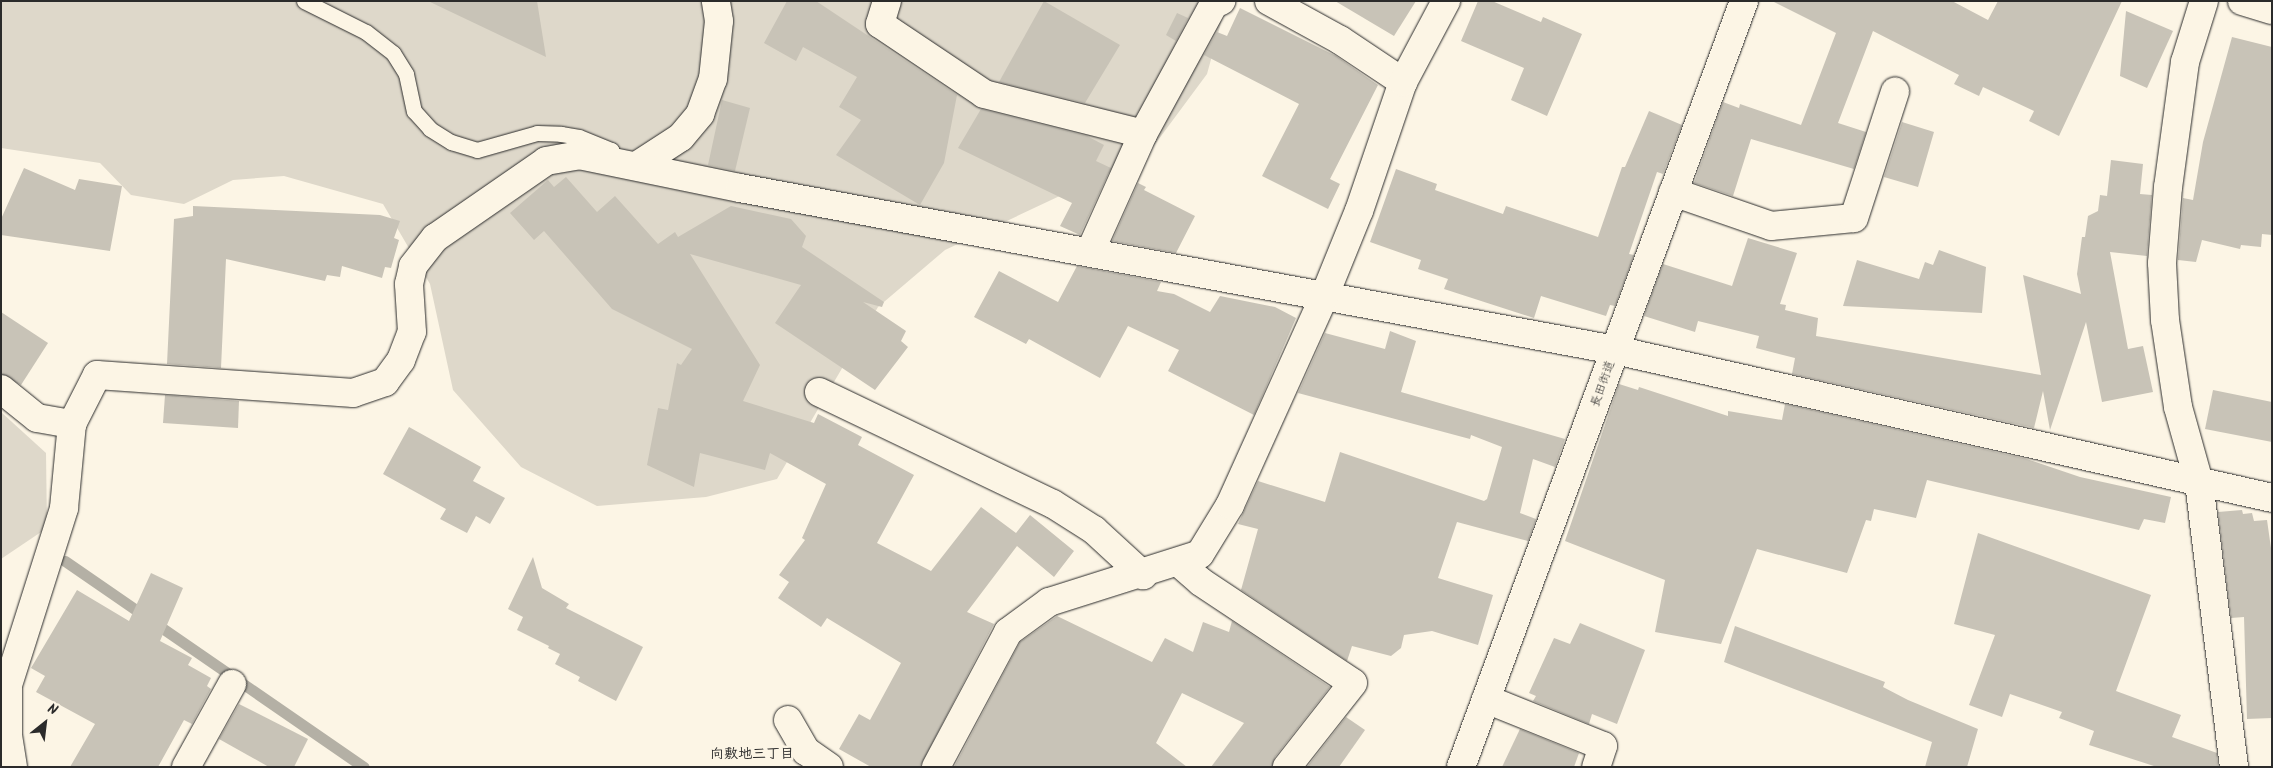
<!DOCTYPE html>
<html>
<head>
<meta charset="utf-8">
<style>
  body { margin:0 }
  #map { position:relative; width:2273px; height:768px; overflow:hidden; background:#fcf5e5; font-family:Kalam,"Klee One",sans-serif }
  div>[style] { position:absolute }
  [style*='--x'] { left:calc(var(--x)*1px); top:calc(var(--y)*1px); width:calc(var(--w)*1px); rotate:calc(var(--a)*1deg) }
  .green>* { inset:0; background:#ded8ca }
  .stream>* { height:11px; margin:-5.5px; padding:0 5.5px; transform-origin:5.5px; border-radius:5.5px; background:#b4b0a5 }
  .building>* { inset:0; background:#c8c3b7 }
  .roads { filter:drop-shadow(0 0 1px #2b2b2b) drop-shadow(0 0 1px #2b2b2b) }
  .lane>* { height:15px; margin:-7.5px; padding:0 7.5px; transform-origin:7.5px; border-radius:7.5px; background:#fcf5e5 }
  .street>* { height:28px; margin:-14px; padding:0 14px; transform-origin:14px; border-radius:14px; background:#fcf5e5 }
  .secondary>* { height:28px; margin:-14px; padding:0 14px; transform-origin:14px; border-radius:14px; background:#fcf5e5 }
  span { translate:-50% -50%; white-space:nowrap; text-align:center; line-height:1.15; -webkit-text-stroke:5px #fcf5e5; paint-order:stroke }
  .street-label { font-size:12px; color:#2b2b2b }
  .neighbourhood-label { font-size:14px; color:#2b2b2b; font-weight:700 }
  .frame { position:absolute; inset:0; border:2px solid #2b2b2b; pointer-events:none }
  .north { position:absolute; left:20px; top:698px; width:50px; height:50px; -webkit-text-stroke:4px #fcf5e5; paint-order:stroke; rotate:29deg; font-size:14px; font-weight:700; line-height:20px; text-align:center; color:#2b2b2b }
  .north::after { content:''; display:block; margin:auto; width:18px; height:22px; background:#2b2b2b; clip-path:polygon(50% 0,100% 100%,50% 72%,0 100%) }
</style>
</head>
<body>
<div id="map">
  <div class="green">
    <div style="clip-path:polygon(1px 1px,1227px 1px,1207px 74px,1147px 155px,945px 250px,878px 307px,777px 479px,706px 497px,597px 506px,521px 467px,453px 390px,430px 284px,383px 204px,284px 176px,233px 180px,184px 204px,131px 195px,100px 163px,1px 148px)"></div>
    <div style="clip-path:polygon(1px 412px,46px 453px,47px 528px,1px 559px)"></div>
  </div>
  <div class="stream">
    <div style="--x:65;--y:561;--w:363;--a:34.6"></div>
  </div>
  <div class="building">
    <div style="clip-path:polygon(428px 1px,537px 1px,546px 57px)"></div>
    <div style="clip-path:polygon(787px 1px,816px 1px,957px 95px,944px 163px,920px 205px,836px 155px,861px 120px,839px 107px,857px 77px,803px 47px,796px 61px,764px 43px)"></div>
    <div style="clip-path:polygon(1044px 1px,1120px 45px,1085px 103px,999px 82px)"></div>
    <div style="clip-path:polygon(1335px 1px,1416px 1px,1394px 36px)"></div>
    <div style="clip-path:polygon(1478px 1px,1492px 1px,1541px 22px,1543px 17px,1582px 34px,1547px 116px,1511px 100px,1524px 68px,1461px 41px)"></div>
    <div style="clip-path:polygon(1772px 1px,1952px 1px,1988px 20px,1998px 1px,2122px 1px,2059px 136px,2029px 121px,2034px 111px,1983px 87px,1979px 96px,1954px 84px,1959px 75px,1873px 31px,1838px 123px,1866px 132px,1854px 169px,1751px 139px,1733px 196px,1694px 183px,1723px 102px,1739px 108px,1740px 104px,1801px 125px,1836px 33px)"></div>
    <div style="clip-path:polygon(1240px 8px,1336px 56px,1378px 85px,1330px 179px,1340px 184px,1328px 209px,1262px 176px,1299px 104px,1204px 55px,1217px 32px,1227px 36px)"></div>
    <div style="clip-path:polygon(2126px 11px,2173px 31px,2147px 88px,2120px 76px)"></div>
    <div style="clip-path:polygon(1177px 13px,1188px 18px,1176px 41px,1166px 35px)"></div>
    <div style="clip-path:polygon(2232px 37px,2272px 47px,2272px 235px,2262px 234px,2261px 247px,2241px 245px,2240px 249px,2202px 240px,2196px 262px,2178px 260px,2183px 198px,2193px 200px,2203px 142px)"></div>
    <div style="clip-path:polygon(722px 100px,750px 108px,735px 171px,708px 165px)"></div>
    <div style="clip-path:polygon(981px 109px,1087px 136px,1104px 145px,1096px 161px,1111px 168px,1080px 235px,1060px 226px,1072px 203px,958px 148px)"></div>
    <div style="clip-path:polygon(1649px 111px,1682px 125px,1663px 174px,1657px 172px,1629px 254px,1634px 255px,1615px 306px,1610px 305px,1606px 316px,1541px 296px,1534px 318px,1444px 289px,1448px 279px,1418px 269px,1421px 260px,1370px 242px,1396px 169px,1437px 184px,1435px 190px,1503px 214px,1506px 206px,1598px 237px,1622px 167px,1625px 167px)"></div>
    <div style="clip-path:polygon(1902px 122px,1934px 132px,1918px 187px,1884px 177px)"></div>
    <div style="clip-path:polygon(2111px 160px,2143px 164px,2140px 194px,2152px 195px,2147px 256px,2110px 252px,2128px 349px,2143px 346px,2153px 392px,2102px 402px,2086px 322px,2050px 430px,2043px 391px,2034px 428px,1792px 374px,1795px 358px,1756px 348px,1759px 336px,1698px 321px,1695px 332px,1644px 316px,1663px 264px,1732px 286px,1748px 238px,1797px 253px,1780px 304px,1786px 305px,1785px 310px,1818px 318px,1816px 336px,2041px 375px,2023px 275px,2081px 294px,2077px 274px,2082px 237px,2085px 237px,2088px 216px,2098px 211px,2100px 195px,2107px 196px)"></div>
    <div style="clip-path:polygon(24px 168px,75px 190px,79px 179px,122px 186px,110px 251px,1px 235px,1px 219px)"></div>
    <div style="clip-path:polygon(566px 177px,597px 212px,615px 196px,658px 244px,675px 232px,678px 237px,731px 206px,791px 219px,806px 236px,802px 247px,884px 302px,882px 307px,863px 302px,906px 331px,901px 341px,908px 347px,875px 390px,775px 323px,801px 285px,690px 254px,760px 365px,743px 401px,814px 423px,818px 414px,862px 437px,858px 445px,914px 475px,877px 543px,931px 571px,981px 507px,1016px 533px,1030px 515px,1074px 551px,1054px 577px,1017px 546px,967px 612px,994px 624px,920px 767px,871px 767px,839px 749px,859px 714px,870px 720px,901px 663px,827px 618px,821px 627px,778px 598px,789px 582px,779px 575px,805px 540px,802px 538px,826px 484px,770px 453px,765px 470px,700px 453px,694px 487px,647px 465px,658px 408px,668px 410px,677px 363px,681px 365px,692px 349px,612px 309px,544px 231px,534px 240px,510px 213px,548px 180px,554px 187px)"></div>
    <div style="clip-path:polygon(1138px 183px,1146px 187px,1144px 190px,1195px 216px,1176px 253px,1112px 241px)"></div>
    <div style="clip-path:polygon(193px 206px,380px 215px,400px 221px,394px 238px,399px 240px,391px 268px,385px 267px,382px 278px,342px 266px,340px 277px,327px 275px,325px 281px,226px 259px,221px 368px,167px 364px,174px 219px,193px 216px)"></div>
    <div style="clip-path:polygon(1939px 250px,1986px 267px,1982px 313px,1843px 306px,1857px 260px,1919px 279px,1925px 262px,1933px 265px)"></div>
    <div style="clip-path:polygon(1077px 266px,1161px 282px,1157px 291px,1174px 294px,1210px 312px,1220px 296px,1275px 307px,1296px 318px,1254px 415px,1168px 371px,1179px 350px,1128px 326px,1100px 378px,1029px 339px,1026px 344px,974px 317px,999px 271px,1058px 302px)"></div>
    <div style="clip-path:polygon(1px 312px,48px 343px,21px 385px,1px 374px)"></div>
    <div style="clip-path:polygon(1390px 331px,1416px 341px,1401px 392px,1565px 439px,1555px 467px,1533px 459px,1520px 513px,1536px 519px,1528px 541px,1457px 522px,1438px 578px,1493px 595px,1478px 645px,1432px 631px,1404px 635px,1401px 648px,1391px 656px,1352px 646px,1347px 661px,1241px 590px,1258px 529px,1238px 524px,1258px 481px,1325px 502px,1340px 452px,1484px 501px,1487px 499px,1502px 447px,1471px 435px,1470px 439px,1298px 393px,1325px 333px,1385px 349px)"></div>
    <div style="clip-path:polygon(1619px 384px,1638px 390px,1639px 387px,1728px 416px,1728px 411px,1782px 420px,1785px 404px,2027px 459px,2080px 477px,2171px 497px,2165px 523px,2144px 519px,2139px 530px,1927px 480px,1916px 518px,1874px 509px,1871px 521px,1866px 520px,1847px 573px,1757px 549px,1721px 644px,1655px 632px,1665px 580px,1565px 541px)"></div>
    <div style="clip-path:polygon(2213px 390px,2272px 402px,2272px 442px,2205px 429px)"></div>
    <div style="clip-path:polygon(165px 395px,239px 401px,238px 428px,163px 423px)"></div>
    <div style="clip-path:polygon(409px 427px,481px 467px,473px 481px,505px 498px,490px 524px,476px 516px,467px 533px,440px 519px,446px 509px,383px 474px)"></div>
    <div style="clip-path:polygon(2242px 510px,2243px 514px,2252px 513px,2254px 521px,2267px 520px,2272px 555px,2272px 718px,2247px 719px,2244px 617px,2231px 618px,2218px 512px)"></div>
    <div style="clip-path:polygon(1978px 533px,2151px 595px,2116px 691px,2181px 715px,2172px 737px,2217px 753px,2218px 767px,2157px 767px,2089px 745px,2094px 731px,2059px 718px,2062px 712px,2010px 694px,2002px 717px,1969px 705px,1995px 635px,1954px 624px)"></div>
    <div style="clip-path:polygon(533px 557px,542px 588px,569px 604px,566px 608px,643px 647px,616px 701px,578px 681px,580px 677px,555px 664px,560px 654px,548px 648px,549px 646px,517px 630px,523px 617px,508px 609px)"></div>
    <div style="clip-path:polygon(151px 573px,183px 588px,160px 641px,192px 658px,188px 665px,211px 678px,207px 686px,211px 689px,192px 724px,184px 720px,158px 767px,70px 767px,95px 724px,36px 692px,45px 676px,31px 668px,77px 590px,129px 621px)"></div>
    <div style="clip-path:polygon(1057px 616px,1152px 662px,1165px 638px,1193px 652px,1203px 622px,1229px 632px,1232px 621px,1330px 687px,1275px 757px,1272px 767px,1211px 767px,1244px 723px,1182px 693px,1156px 743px,1187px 767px,954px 767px,1020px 642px)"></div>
    <div style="clip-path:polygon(1580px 623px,1645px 650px,1617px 724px,1592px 714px,1589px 724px,1533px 701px,1536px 696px,1529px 693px,1554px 638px,1570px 644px)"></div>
    <div style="clip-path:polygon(1735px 626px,1885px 682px,1883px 687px,1908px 700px,1978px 729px,1967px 767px,1925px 767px,1932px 742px,1724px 662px)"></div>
    <div style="clip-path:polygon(239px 704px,308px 739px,294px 767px,269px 767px,219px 739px)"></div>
    <div style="clip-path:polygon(1346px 717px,1365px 730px,1339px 767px,1307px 767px)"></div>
    <div style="clip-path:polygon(1520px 729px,1579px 753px,1574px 767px,1502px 767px)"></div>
  </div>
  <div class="roads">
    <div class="lane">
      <div style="--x:304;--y:1;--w:69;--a:26.6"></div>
      <div style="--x:366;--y:32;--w:34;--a:38"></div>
      <div style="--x:393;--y:53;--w:25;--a:58"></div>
      <div style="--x:406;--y:74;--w:38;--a:78"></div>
      <div style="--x:414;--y:111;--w:24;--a:48"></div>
      <div style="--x:430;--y:129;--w:25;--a:32"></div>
      <div style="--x:451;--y:142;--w:27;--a:17"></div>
      <div style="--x:477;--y:150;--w:62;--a:-15.8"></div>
      <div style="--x:537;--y:133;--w:24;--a:2"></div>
      <div style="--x:561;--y:134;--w:18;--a:9"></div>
      <div style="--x:579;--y:137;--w:35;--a:22"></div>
      <div style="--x:611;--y:150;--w:4;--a:63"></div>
    </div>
    <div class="street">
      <div style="--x:887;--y:1;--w:24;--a:107"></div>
      <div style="--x:880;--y:24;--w:125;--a:33.9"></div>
      <div style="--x:984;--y:94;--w:164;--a:14.1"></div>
      <div style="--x:1269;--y:1;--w:81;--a:28.8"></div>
      <div style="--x:1340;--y:40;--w:76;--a:33.7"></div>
      <div style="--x:2204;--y:1;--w:64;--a:107.3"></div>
      <div style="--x:2185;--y:62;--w:126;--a:97.7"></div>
      <div style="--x:2168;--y:187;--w:76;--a:94.5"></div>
      <div style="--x:2162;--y:263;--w:57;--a:87"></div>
      <div style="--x:2165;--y:320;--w:88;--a:81.5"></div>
      <div style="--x:2178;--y:407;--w:78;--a:74.4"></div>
      <div style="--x:2199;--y:482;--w:287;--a:83"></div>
      <div style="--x:2242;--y:1;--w:31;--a:17"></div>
      <div style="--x:638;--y:165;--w:51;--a:-33.1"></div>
      <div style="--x:681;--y:137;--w:30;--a:-50"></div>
      <div style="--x:700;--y:114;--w:37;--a:-70"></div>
      <div style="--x:713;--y:79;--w:58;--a:-84.1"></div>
      <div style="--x:719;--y:21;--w:20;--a:-99"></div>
      <div style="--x:1673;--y:192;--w:104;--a:19.1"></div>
      <div style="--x:1771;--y:226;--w:83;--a:-5.5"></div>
      <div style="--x:1854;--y:218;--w:133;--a:-72"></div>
      <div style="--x:1090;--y:252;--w:129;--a:-65.8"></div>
      <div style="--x:1143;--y:134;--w:148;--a:-61.4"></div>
      <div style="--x:1214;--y:4;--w:8;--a:-23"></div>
      <div style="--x:1;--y:389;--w:46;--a:38.9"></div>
      <div style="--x:37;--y:418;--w:36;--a:10"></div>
      <div style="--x:819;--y:392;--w:259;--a:25.6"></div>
      <div style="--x:1053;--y:504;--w:49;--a:32.4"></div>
      <div style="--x:1094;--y:530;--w:67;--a:42.6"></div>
      <div style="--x:1178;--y:562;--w:30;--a:41"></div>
      <div style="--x:1201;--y:582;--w:182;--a:33.6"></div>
      <div style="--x:1353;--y:683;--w:107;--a:128.2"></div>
      <div style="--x:1486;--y:699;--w:126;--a:21.9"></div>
      <div style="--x:1603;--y:746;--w:22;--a:108"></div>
      <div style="--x:788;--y:720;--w:36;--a:60"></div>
      <div style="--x:806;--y:751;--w:28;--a:35"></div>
      <div style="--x:13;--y:767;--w:32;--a:-99"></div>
      <div style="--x:8;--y:735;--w:50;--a:-90"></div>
      <div style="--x:8;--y:685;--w:186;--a:-72.4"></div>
      <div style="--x:64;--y:508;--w:84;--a:-84.6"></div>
      <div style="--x:72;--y:424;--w:55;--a:-63"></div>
      <div style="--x:97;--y:375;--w:257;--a:4"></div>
      <div style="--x:353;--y:393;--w:34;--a:-19"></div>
      <div style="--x:385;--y:382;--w:27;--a:-54"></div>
      <div style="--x:401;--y:360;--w:30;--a:-69"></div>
      <div style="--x:412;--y:332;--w:48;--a:-93.6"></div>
      <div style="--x:409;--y:284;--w:18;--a:-77"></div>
      <div style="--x:413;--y:266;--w:36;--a:-52"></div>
      <div style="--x:435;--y:238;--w:135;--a:-34.7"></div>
      <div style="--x:546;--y:161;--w:34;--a:-10"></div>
      <div style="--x:579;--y:155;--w:164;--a:11.6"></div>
      <div style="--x:740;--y:188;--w:890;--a:10.49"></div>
      <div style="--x:1615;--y:350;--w:673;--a:12.69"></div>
      <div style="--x:186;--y:767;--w:95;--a:-61"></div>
      <div style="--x:936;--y:767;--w:153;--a:-61.9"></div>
      <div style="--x:1008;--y:632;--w:51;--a:-36.2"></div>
      <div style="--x:1049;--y:602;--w:158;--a:-17.6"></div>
      <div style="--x:1200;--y:554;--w:57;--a:-58.5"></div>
      <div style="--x:1230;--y:505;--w:228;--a:-65.7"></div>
      <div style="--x:1324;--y:297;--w:93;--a:-67.9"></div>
      <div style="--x:1359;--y:211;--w:136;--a:-71.2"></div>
      <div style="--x:1403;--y:82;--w:92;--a:-62"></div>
    </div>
    <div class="secondary">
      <div style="--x:1461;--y:767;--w:817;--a:-69.72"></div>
    </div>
  </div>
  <div class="street-label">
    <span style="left:1603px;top:384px;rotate:-70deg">長田街道</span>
  </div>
  <div class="neighbourhood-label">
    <span style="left:752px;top:754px">向敷地三丁目</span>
  </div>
  <div class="frame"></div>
  <div class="north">N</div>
</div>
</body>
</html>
